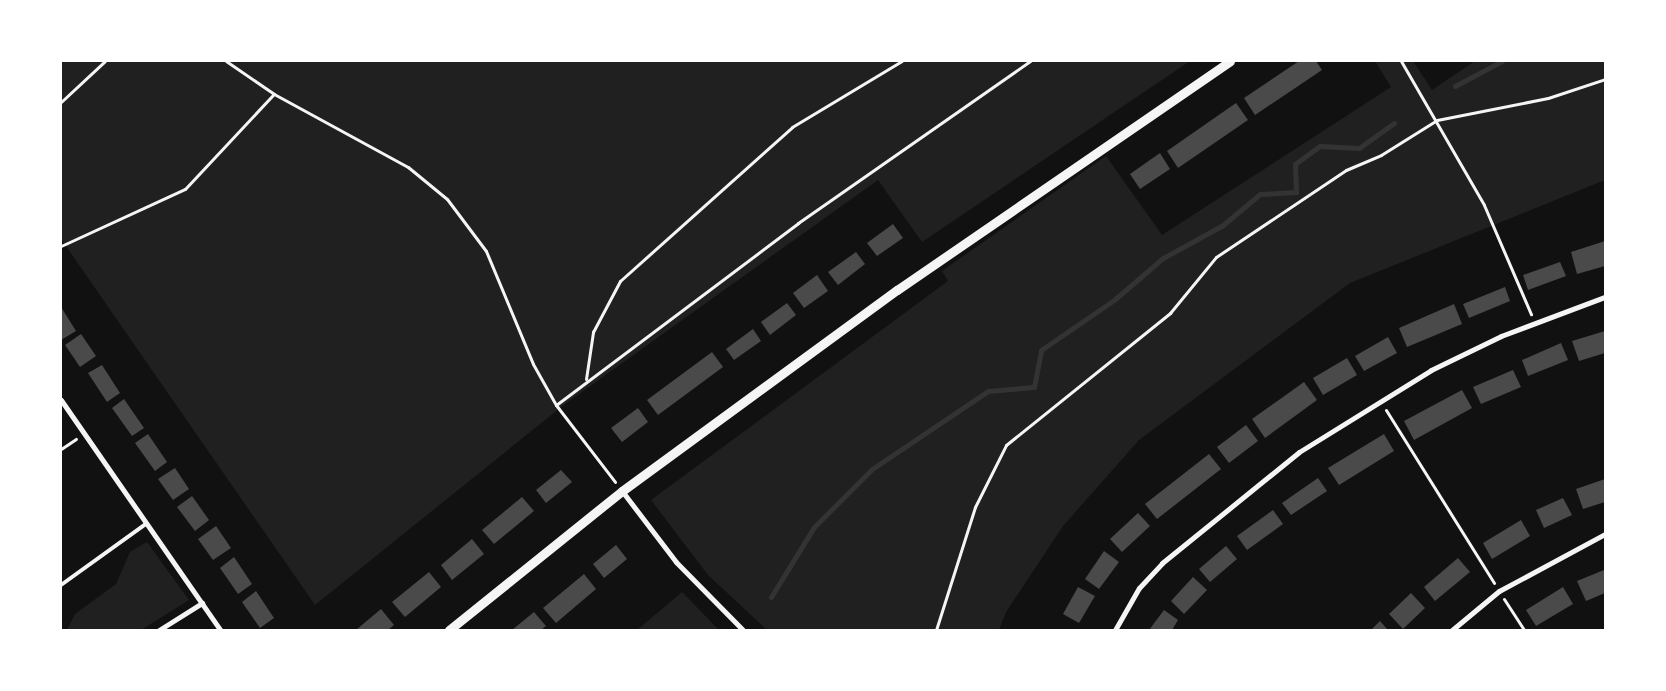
<!DOCTYPE html>
<html>
<head>
<meta charset="utf-8">
<style>
  body { margin:0 }
  #map { position:relative; width:1666px; height:691px; overflow:hidden; background:#111; font-family:Quicksand,sans-serif }
  div>[style] { position:absolute }
  [style*='--x'] { left:calc(var(--x)*1px); top:calc(var(--y)*1px); width:calc(var(--w)*1px); rotate:calc(var(--a)*1deg) }
  .green>* { inset:0; background:#202020 }
  .stream>* { height:5px; margin:-2.5px; padding:0 2.5px; transform-origin:2.5px; border-radius:2.5px; background:#333 }
  .building>* { inset:0; background:#4a4a4a }
  .path>* { height:3px; margin:-1.5px; padding:0 1.5px; transform-origin:1.5px; border-radius:1.5px; background:#f5f5f5 }
  .service>* { height:4px; margin:-2px; padding:0 2px; transform-origin:2px; border-radius:2px; background:#f5f5f5 }
  .minor>* { height:5px; margin:-2.5px; padding:0 2.5px; transform-origin:2.5px; border-radius:2.5px; background:#f5f5f5 }
  .tertiary>* { height:9px; margin:-4.5px; padding:0 4.5px; transform-origin:4.5px; border-radius:4.5px; background:#f5f5f5 }
  span { translate:-50% -50%; white-space:nowrap; text-align:center; line-height:1.15; -webkit-text-stroke:4px #fff; paint-order:stroke }
  .frame { position:absolute; inset:0; border:62px solid #fff; pointer-events:none }
</style>
</head>
<body>
<div id="map">
  <div class="green">
    <div style="clip-path:polygon(61px 61px,1190px 61px,922px 242px,878px 180px,565px 404px,315px 605px,61px 239px)"></div>
    <div style="clip-path:polygon(1375px 61px,1413px 61px,1432px 90px,1475px 61px,1605px 61px,1605px 180px,1350px 283px,1139px 440px,1063px 526px,1006px 612px,999px 630px,767px 630px,708px 575px,651px 500px,948px 281px,942px 271px,1106px 156px,1162px 235px,1391px 87px)"></div>
    <div style="clip-path:polygon(147px 542px,189px 600px,141px 630px,67px 630px,75px 614px,116px 584px,130px 552px)"></div>
    <div style="clip-path:polygon(682px 592px,719px 630px,637px 630px)"></div>
  </div>
  <div class="stream">
    <div style="--x:1455;--y:86;--w:53;--a:-28"></div>
    <div style="--x:771;--y:597;--w:82;--a:-58.4"></div>
    <div style="--x:814;--y:527;--w:82;--a:-45"></div>
    <div style="--x:872;--y:469;--w:140;--a:-33.9"></div>
    <div style="--x:988;--y:391;--w:46;--a:-5"></div>
    <div style="--x:1034;--y:387;--w:38;--a:-79"></div>
    <div style="--x:1041;--y:350;--w:88;--a:-34.4"></div>
    <div style="--x:1114;--y:300;--w:65;--a:-40.6"></div>
    <div style="--x:1163;--y:258;--w:68;--a:-28.8"></div>
    <div style="--x:1223;--y:225;--w:48;--a:-40"></div>
    <div style="--x:1260;--y:194;--w:36;--a:-3"></div>
    <div style="--x:1296;--y:192;--w:28;--a:-92"></div>
    <div style="--x:1295;--y:164;--w:31;--a:-36"></div>
    <div style="--x:1320;--y:146;--w:39;--a:3"></div>
    <div style="--x:1359;--y:148;--w:43;--a:-35.5"></div>
  </div>
  <div class="building">
    <div style="clip-path:polygon(1299px 61px,1316px 61px,1322px 70px,1255px 115px,1244px 98px)"></div>
    <div style="clip-path:polygon(1236px 103px,1248px 120px,1178px 168px,1167px 151px)"></div>
    <div style="clip-path:polygon(1160px 153px,1170px 169px,1140px 189px,1130px 174px)"></div>
    <div style="clip-path:polygon(893px 224px,903px 238px,877px 256px,867px 243px)"></div>
    <div style="clip-path:polygon(1605px 241px,1605px 266px,1577px 274px,1571px 252px)"></div>
    <div style="clip-path:polygon(856px 252px,865px 264px,838px 285px,828px 272px)"></div>
    <div style="clip-path:polygon(1560px 262px,1566px 276px,1528px 290px,1523px 275px)"></div>
    <div style="clip-path:polygon(817px 275px,828px 291px,804px 308px,793px 293px)"></div>
    <div style="clip-path:polygon(1505px 287px,1510px 301px,1469px 318px,1463px 304px)"></div>
    <div style="clip-path:polygon(787px 303px,796px 315px,770px 335px,761px 322px)"></div>
    <div style="clip-path:polygon(1454px 304px,1462px 324px,1407px 347px,1399px 328px)"></div>
    <div style="clip-path:polygon(61px 307px,76px 331px,61px 340px)"></div>
    <div style="clip-path:polygon(753px 329px,761px 341px,734px 360px,726px 349px)"></div>
    <div style="clip-path:polygon(1605px 331px,1605px 353px,1579px 361px,1572px 341px)"></div>
    <div style="clip-path:polygon(81px 334px,96px 356px,80px 367px,65px 345px)"></div>
    <div style="clip-path:polygon(1388px 337px,1397px 353px,1364px 371px,1355px 356px)"></div>
    <div style="clip-path:polygon(1561px 343px,1568px 360px,1528px 376px,1522px 360px)"></div>
    <div style="clip-path:polygon(712px 352px,723px 367px,658px 415px,647px 400px)"></div>
    <div style="clip-path:polygon(1347px 358px,1357px 375px,1323px 395px,1313px 378px)"></div>
    <div style="clip-path:polygon(102px 365px,120px 393px,107px 402px,88px 373px)"></div>
    <div style="clip-path:polygon(1513px 370px,1521px 387px,1481px 404px,1473px 387px)"></div>
    <div style="clip-path:polygon(1304px 382px,1317px 400px,1265px 438px,1252px 419px)"></div>
    <div style="clip-path:polygon(1462px 390px,1472px 408px,1414px 440px,1404px 421px)"></div>
    <div style="clip-path:polygon(124px 399px,144px 428px,132px 436px,112px 408px)"></div>
    <div style="clip-path:polygon(638px 408px,648px 422px,622px 442px,611px 428px)"></div>
    <div style="clip-path:polygon(1246px 425px,1258px 441px,1229px 463px,1217px 447px)"></div>
    <div style="clip-path:polygon(148px 434px,167px 462px,155px 471px,135px 443px)"></div>
    <div style="clip-path:polygon(1384px 434px,1394px 451px,1339px 485px,1328px 468px)"></div>
    <div style="clip-path:polygon(1209px 454px,1221px 469px,1157px 519px,1145px 504px)"></div>
    <div style="clip-path:polygon(175px 468px,189px 489px,173px 500px,158px 479px)"></div>
    <div style="clip-path:polygon(561px 470px,572px 482px,546px 503px,536px 490px)"></div>
    <div style="clip-path:polygon(1318px 478px,1327px 491px,1291px 515px,1282px 503px)"></div>
    <div style="clip-path:polygon(1605px 479px,1605px 502px,1583px 509px,1576px 489px)"></div>
    <div style="clip-path:polygon(192px 496px,209px 520px,195px 531px,177px 507px)"></div>
    <div style="clip-path:polygon(522px 497px,534px 511px,494px 544px,482px 530px)"></div>
    <div style="clip-path:polygon(1563px 498px,1572px 515px,1544px 528px,1536px 510px)"></div>
    <div style="clip-path:polygon(1273px 510px,1283px 524px,1247px 550px,1237px 536px)"></div>
    <div style="clip-path:polygon(1138px 513px,1150px 526px,1122px 552px,1110px 539px)"></div>
    <div style="clip-path:polygon(1521px 520px,1530px 536px,1492px 559px,1483px 543px)"></div>
    <div style="clip-path:polygon(216px 526px,231px 548px,213px 560px,198px 539px)"></div>
    <div style="clip-path:polygon(472px 539px,484px 554px,452px 580px,441px 565px)"></div>
    <div style="clip-path:polygon(616px 545px,627px 559px,604px 578px,593px 564px)"></div>
    <div style="clip-path:polygon(1226px 546px,1237px 559px,1210px 582px,1199px 569px)"></div>
    <div style="clip-path:polygon(1104px 551px,1119px 562px,1099px 589px,1085px 579px)"></div>
    <div style="clip-path:polygon(234px 557px,252px 584px,238px 594px,220px 568px)"></div>
    <div style="clip-path:polygon(1458px 558px,1470px 572px,1435px 601px,1424px 587px)"></div>
    <div style="clip-path:polygon(1604px 570px,1605px 593px,1586px 601px,1577px 581px)"></div>
    <div style="clip-path:polygon(429px 572px,441px 587px,405px 617px,392px 602px)"></div>
    <div style="clip-path:polygon(584px 574px,596px 589px,556px 623px,543px 608px)"></div>
    <div style="clip-path:polygon(1193px 577px,1207px 590px,1184px 614px,1171px 601px)"></div>
    <div style="clip-path:polygon(1078px 587px,1095px 596px,1079px 623px,1063px 614px)"></div>
    <div style="clip-path:polygon(1563px 587px,1573px 604px,1536px 626px,1526px 610px)"></div>
    <div style="clip-path:polygon(256px 591px,274px 618px,260px 628px,242px 602px)"></div>
    <div style="clip-path:polygon(1411px 593px,1425px 608px,1403px 629px,1389px 614px)"></div>
    <div style="clip-path:polygon(381px 609px,394px 625px,388px 630px,356px 630px)"></div>
    <div style="clip-path:polygon(1164px 610px,1178px 620px,1172px 630px,1149px 630px)"></div>
    <div style="clip-path:polygon(534px 612px,546px 626px,541px 630px,512px 630px)"></div>
    <div style="clip-path:polygon(1380px 621px,1388px 630px,1371px 630px)"></div>
  </div>
  <div class="path">
    <div style="--x:226;--y:61;--w:58;--a:34.5"></div>
    <div style="--x:274;--y:94;--w:153;--a:28.6"></div>
    <div style="--x:408;--y:167;--w:50;--a:39.4"></div>
    <div style="--x:447;--y:199;--w:65;--a:53.1"></div>
    <div style="--x:486;--y:251;--w:122;--a:67.4"></div>
    <div style="--x:533;--y:364;--w:47;--a:60.7"></div>
    <div style="--x:556;--y:405;--w:97;--a:52.5"></div>
    <div style="--x:1401;--y:61;--w:166;--a:60"></div>
    <div style="--x:1484;--y:205;--w:119;--a:66.7"></div>
    <div style="--x:61;--y:102;--w:60;--a:-43"></div>
    <div style="--x:61;--y:246;--w:136;--a:-24.7"></div>
    <div style="--x:185;--y:189;--w:130;--a:-46.9"></div>
    <div style="--x:586;--y:379;--w:48;--a:-81.5"></div>
    <div style="--x:593;--y:332;--w:58;--a:-62.1"></div>
    <div style="--x:620;--y:281;--w:231;--a:-41.8"></div>
    <div style="--x:792;--y:127;--w:128;--a:-31"></div>
    <div style="--x:556;--y:405;--w:303;--a:-36.9"></div>
    <div style="--x:798;--y:223;--w:283;--a:-34.9"></div>
    <div style="--x:1386;--y:410;--w:204;--a:58"></div>
    <div style="--x:61;--y:449;--w:18;--a:-34"></div>
    <div style="--x:1504;--y:599;--w:37;--a:57"></div>
    <div style="--x:936;--y:630;--w:129;--a:-72.4"></div>
    <div style="--x:975;--y:507;--w:69;--a:-63.4"></div>
    <div style="--x:1006;--y:445;--w:211;--a:-38.8"></div>
    <div style="--x:1170;--y:313;--w:72;--a:-50.6"></div>
    <div style="--x:1216;--y:257;--w:156;--a:-33.8"></div>
    <div style="--x:1346;--y:170;--w:38;--a:-23"></div>
    <div style="--x:1381;--y:155;--w:66;--a:-32"></div>
    <div style="--x:1437;--y:120;--w:113;--a:-11.2"></div>
    <div style="--x:1548;--y:98;--w:60;--a:-18.4"></div>
  </div>
  <div class="service">
    <div style="--x:61;--y:585;--w:105;--a:-35.7"></div>
  </div>
  <div class="minor">
    <div style="--x:61;--y:400;--w:280;--a:55.3"></div>
    <div style="--x:622;--y:491;--w:89;--a:52.7"></div>
    <div style="--x:676;--y:562;--w:95;--a:45.4"></div>
    <div style="--x:159;--y:630;--w:51;--a:-32.1"></div>
    <div style="--x:1115;--y:630;--w:48;--a:-60.3"></div>
    <div style="--x:1139;--y:588;--w:34;--a:-47"></div>
    <div style="--x:1162;--y:563;--w:176;--a:-39"></div>
    <div style="--x:1299;--y:452;--w:155;--a:-31.8"></div>
    <div style="--x:1431;--y:370;--w:78;--a:-25.9"></div>
    <div style="--x:1501;--y:336;--w:111;--a:-20.6"></div>
    <div style="--x:1452;--y:630;--w:61;--a:-39.7"></div>
    <div style="--x:1499;--y:591;--w:120;--a:-28.3"></div>
  </div>
  <div class="tertiary">
    <div style="--x:449;--y:630;--w:222;--a:-38.8"></div>
    <div style="--x:622;--y:491;--w:341;--a:-36.2"></div>
    <div style="--x:897;--y:290;--w:404;--a:-34.5"></div>
  </div>
  <div class="frame"></div>
</div>
</body>
</html>
